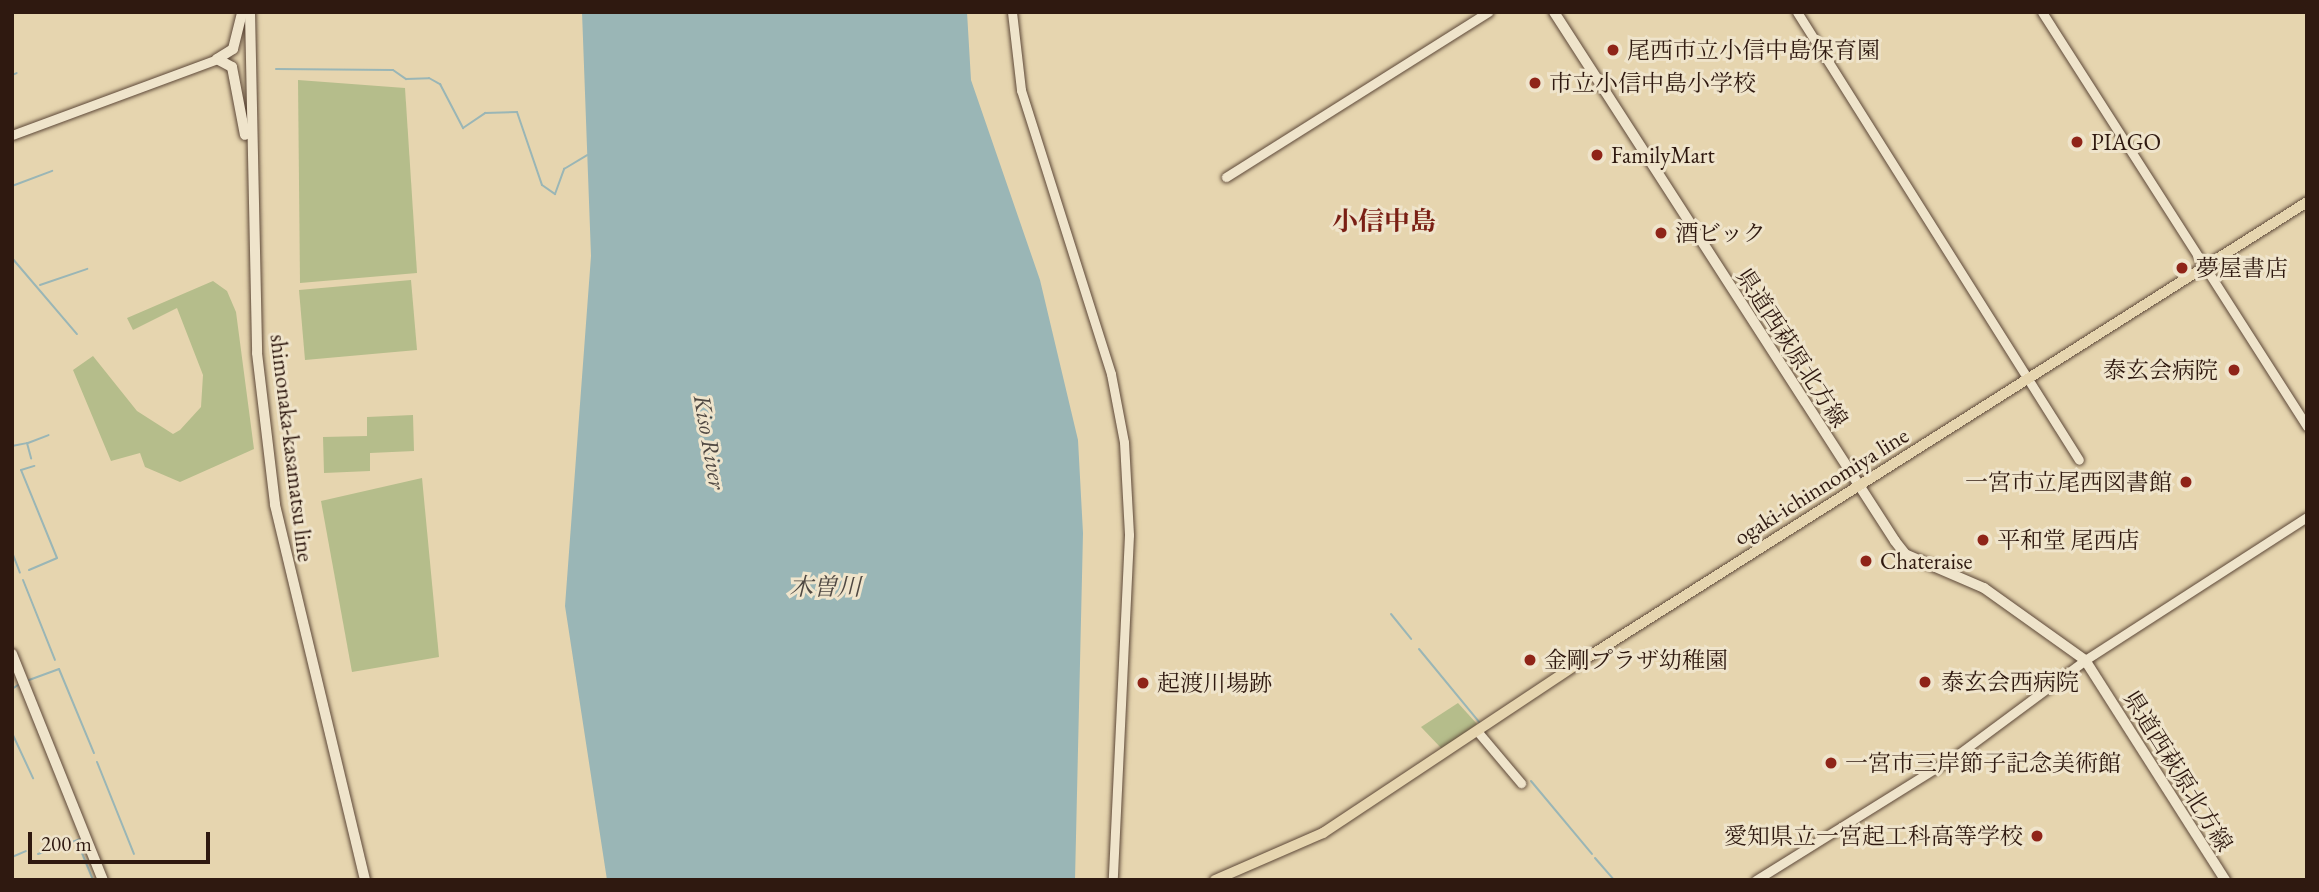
<!DOCTYPE html>
<html>
<head>
<meta charset="utf-8">
<style>
  body { margin:0 }
  #map { position:relative; width:2319px; height:892px; overflow:hidden; background:#e6d5af; font-family:"EB Garamond","Noto Serif JP",serif }
  div>[style] { position:absolute }
  [style*='--x'] { left:calc(var(--x)*1px); top:calc(var(--y)*1px); width:calc(var(--w)*1px); rotate:calc(var(--a)*1deg) }
  .green>* { inset:0; background:#b5bd8b }
  .water>* { inset:0; background:#9ab6b6 }
  .stream>* { height:2px; margin:-1px; padding:0 1px; transform-origin:1px; border-radius:1px; background:#9ab6b6 }
  .roads { filter:drop-shadow(0 0 2px #5d4838) drop-shadow(0 0 2px #5d4838) }
  .tertiary>* { height:9px; margin:-4.5px; padding:0 4.5px; transform-origin:4.5px; border-radius:4.5px; background:#efe4cb }
  .secondary>* { height:10px; margin:-5px; padding:0 5px; transform-origin:5px; border-radius:5px; background:#efe4cb }
  .primary>* { height:10px; margin:-5px; padding:0 5px; transform-origin:5px; border-radius:5px; background:#e6d5af }
  .dots>* { width:19px; height:19px; translate:-50% -50%; box-sizing:border-box; border:4px solid #efe4cb; border-radius:50% }
  span { translate:-50% -50%; white-space:nowrap; text-align:center; line-height:1.15; -webkit-text-stroke:6px #efe4cb; paint-order:stroke }
  .poi-label { font-size:23px; color:#2f1910 }
  .left { translate:0 -50%; text-align:left }
  .right { translate:-100% -50%; text-align:right }
  .street-label { font-size:23px; color:#2f1910 }
  .water-label { font-size:24px; color:#4f4842; font-style:italic }
  .quarter-label { font-size:26px; color:#7a1f14; font-weight:700 }
  .frame { position:absolute; inset:0; border:14px solid #2f1910; pointer-events:none }
  .scale { position:absolute; left:28px; top:832px; width:182px; height:32px; box-sizing:border-box; border:4px solid #2f1910; border-top:0; padding-left:9px; font-size:21px; line-height:24px; white-space:nowrap; color:#2f1910; -webkit-text-stroke:5px #efe4cb; paint-order:stroke }
</style>
</head>
<body>
<div id="map">
  <div class="green">
    <div style="clip-path:polygon(298px 80px,405px 88px,417px 273px,300px 283px)"></div>
    <div style="clip-path:polygon(411px 280px,417px 350px,305px 360px,299px 290px)"></div>
    <div style="clip-path:polygon(213px 281px,227px 291px,236px 312px,254px 449px,180px 482px,145px 467px,140px 453px,111px 461px,73px 370px,93px 356px,137px 411px,173px 434px,180px 430px,201px 407px,203px 375px,177px 308px,133px 330px,127px 318px)"></div>
    <div style="clip-path:polygon(413px 415px,414px 451px,370px 453px,370px 471px,324px 473px,323px 437px,367px 436px,367px 417px)"></div>
    <div style="clip-path:polygon(422px 478px,439px 657px,352px 672px,321px 501px)"></div>
    <div style="clip-path:polygon(1458px 703px,1477px 724px,1442px 749px,1421px 727px)"></div>
  </div>
  <div class="water">
    <div style="clip-path:polygon(582px 12px,967px 12px,971px 80px,1040px 280px,1078px 440px,1083px 533px,1075px 880px,607px 880px,565px 606px,591px 256px)"></div>
  </div>
  <div class="stream">
    <div style="--x:276;--y:69;--w:117;--a:0.5"></div>
    <div style="--x:393;--y:70;--w:16;--a:35"></div>
    <div style="--x:406;--y:79;--w:23;--a:-2"></div>
    <div style="--x:429;--y:78;--w:13;--a:29"></div>
    <div style="--x:440;--y:84;--w:50;--a:62.4"></div>
    <div style="--x:463;--y:128;--w:27;--a:-34"></div>
    <div style="--x:485;--y:113;--w:32;--a:-2"></div>
    <div style="--x:517;--y:112;--w:77;--a:71.1"></div>
    <div style="--x:542;--y:185;--w:16;--a:35"></div>
    <div style="--x:555;--y:194;--w:27;--a:-70"></div>
    <div style="--x:564;--y:169;--w:27;--a:-31"></div>
    <div style="--x:12;--y:75;--w:5;--a:-22"></div>
    <div style="--x:12;--y:186;--w:43;--a:-20.6"></div>
    <div style="--x:12;--y:258;--w:100;--a:49.5"></div>
    <div style="--x:40;--y:285;--w:50;--a:-18.8"></div>
    <div style="--x:28;--y:443;--w:22;--a:-21"></div>
    <div style="--x:12;--y:446;--w:15;--a:-11"></div>
    <div style="--x:27;--y:443;--w:16;--a:75"></div>
    <div style="--x:12;--y:552;--w:22;--a:69"></div>
    <div style="--x:29;--y:570;--w:30;--a:-23"></div>
    <div style="--x:57;--y:558;--w:95;--a:-112.2"></div>
    <div style="--x:21;--y:470;--w:14;--a:-17"></div>
    <div style="--x:23;--y:580;--w:86;--a:68.2"></div>
    <div style="--x:1391;--y:614;--w:32;--a:51"></div>
    <div style="--x:1419;--y:649;--w:96;--a:50.5"></div>
    <div style="--x:29;--y:680;--w:32;--a:-20"></div>
    <div style="--x:59;--y:669;--w:91;--a:67.4"></div>
    <div style="--x:12;--y:689;--w:7;--a:-34"></div>
    <div style="--x:12;--y:733;--w:50;--a:65"></div>
    <div style="--x:97;--y:762;--w:99;--a:68.1"></div>
    <div style="--x:1531;--y:781;--w:95;--a:50.1"></div>
    <div style="--x:77;--y:841;--w:42;--a:67.7"></div>
    <div style="--x:38;--y:854;--w:45;--a:-19.7"></div>
    <div style="--x:12;--y:857;--w:15;--a:-23"></div>
    <div style="--x:1595;--y:858;--w:29;--a:49"></div>
  </div>
  <div class="roads">
    <div class="tertiary">
      <div style="--x:1012;--y:12;--w:79;--a:83.4"></div>
      <div style="--x:1021;--y:90;--w:298;--a:72.4"></div>
      <div style="--x:1111;--y:374;--w:69;--a:79.2"></div>
      <div style="--x:1124;--y:442;--w:93;--a:86.9"></div>
      <div style="--x:1129;--y:535;--w:345;--a:92.7"></div>
      <div style="--x:1797;--y:12;--w:529;--a:57.81"></div>
      <div style="--x:2042;--y:12;--w:492;--a:57.4"></div>
      <div style="--x:12;--y:135;--w:219;--a:-20.3"></div>
      <div style="--x:1226;--y:177;--w:310;--a:-32.2"></div>
      <div style="--x:1478;--y:732;--w:67;--a:49.9"></div>
      <div style="--x:1756;--y:880;--w:240;--a:-31.9"></div>
      <div style="--x:1960;--y:753;--w:156;--a:-36.6"></div>
      <div style="--x:2085;--y:660;--w:264;--a:-32.8"></div>
    </div>
    <div class="secondary">
      <div style="--x:250;--y:12;--w:341;--a:88.8"></div>
      <div style="--x:257;--y:353;--w:153;--a:83.2"></div>
      <div style="--x:275;--y:505;--w:386;--a:76.5"></div>
      <div style="--x:1554;--y:12;--w:629;--a:57.19"></div>
      <div style="--x:1895;--y:541;--w:16;--a:52"></div>
      <div style="--x:1905;--y:554;--w:86;--a:23.3"></div>
      <div style="--x:1984;--y:588;--w:124;--a:35.5"></div>
      <div style="--x:2085;--y:660;--w:261;--a:57.5"></div>
      <div style="--x:217;--y:59;--w:17;--a:28"></div>
      <div style="--x:232;--y:67;--w:69;--a:79.2"></div>
      <div style="--x:217;--y:59;--w:19;--a:-32"></div>
      <div style="--x:233;--y:49;--w:38;--a:-76"></div>
      <div style="--x:12;--y:654;--w:244;--a:68.1"></div>
    </div>
    <div class="primary">
      <div style="--x:1215;--y:880;--w:118;--a:-23.5"></div>
      <div style="--x:1323;--y:833;--w:315;--a:-33.6"></div>
      <div style="--x:1585;--y:659;--w:854;--a:-32.33"></div>
    </div>
  </div>
  <div class="dots">
    <div style="left:1613px;top:50px;background:#8f2418"></div>
    <div style="left:1535px;top:83px;background:#8f2418"></div>
    <div style="left:2077px;top:142px;background:#8f2418"></div>
    <div style="left:1597px;top:155px;background:#8f2418"></div>
    <div style="left:1661px;top:233px;background:#8f2418"></div>
    <div style="left:2182px;top:268px;background:#8f2418"></div>
    <div style="left:2234px;top:370px;background:#8f2418"></div>
    <div style="left:2186px;top:482px;background:#8f2418"></div>
    <div style="left:1983px;top:540px;background:#8f2418"></div>
    <div style="left:1866px;top:561px;background:#8f2418"></div>
    <div style="left:1530px;top:660px;background:#8f2418"></div>
    <div style="left:1925px;top:682px;background:#8f2418"></div>
    <div style="left:1143px;top:683px;background:#8f2418"></div>
    <div style="left:1831px;top:763px;background:#8f2418"></div>
    <div style="left:2037px;top:836px;background:#8f2418"></div>
  </div>
  <div class="poi-label">
    <span class="left" style="left:1627px;top:50px">尾西市立小信中島保育園</span>
    <span class="left" style="left:1549px;top:83px">市立小信中島小学校</span>
    <span class="left" style="left:2091px;top:142px">PIAGO</span>
    <span class="left" style="left:1611px;top:155px">FamilyMart</span>
    <span class="left" style="left:1675px;top:233px">酒ビック</span>
    <span class="left" style="left:2196px;top:268px">夢屋書店</span>
    <span class="right" style="left:2218px;top:370px">泰玄会病院</span>
    <span class="right" style="left:2172px;top:482px">一宮市立尾西図書館</span>
    <span class="left" style="left:1997px;top:540px">平和堂 尾西店</span>
    <span class="left" style="left:1880px;top:561px">Chateraise</span>
    <span class="left" style="left:1544px;top:660px">金剛プラザ幼稚園</span>
    <span class="left" style="left:1941px;top:682px">泰玄会西病院</span>
    <span class="left" style="left:1157px;top:683px">起渡川場跡</span>
    <span class="left" style="left:1845px;top:763px">一宮市三岸節子記念美術館</span>
    <span class="right" style="left:2023px;top:836px">愛知県立一宮起工科高等学校</span>
  </div>
  <div class="street-label">
    <span style="left:1792px;top:348px;rotate:57deg">県道西萩原北方線</span>
    <span style="left:292px;top:448px;rotate:83deg">shimonaka-kasamatsu line</span>
    <span style="left:1821px;top:486px;rotate:-32deg">ogaki-ichinnomiya line</span>
    <span style="left:2178px;top:771px;rotate:58deg">県道西萩原北方線</span>
  </div>
  <div class="water-label">
    <span style="left:710px;top:442px;rotate:80deg">Kiso River</span>
    <span style="left:825px;top:587px">木曽川</span>
  </div>
  <div class="quarter-label">
    <span style="left:1384px;top:222px">小信中島</span>
  </div>
  <div class="frame"></div>
  <div class="scale">200 m</div>
</div>
</body>
</html>
